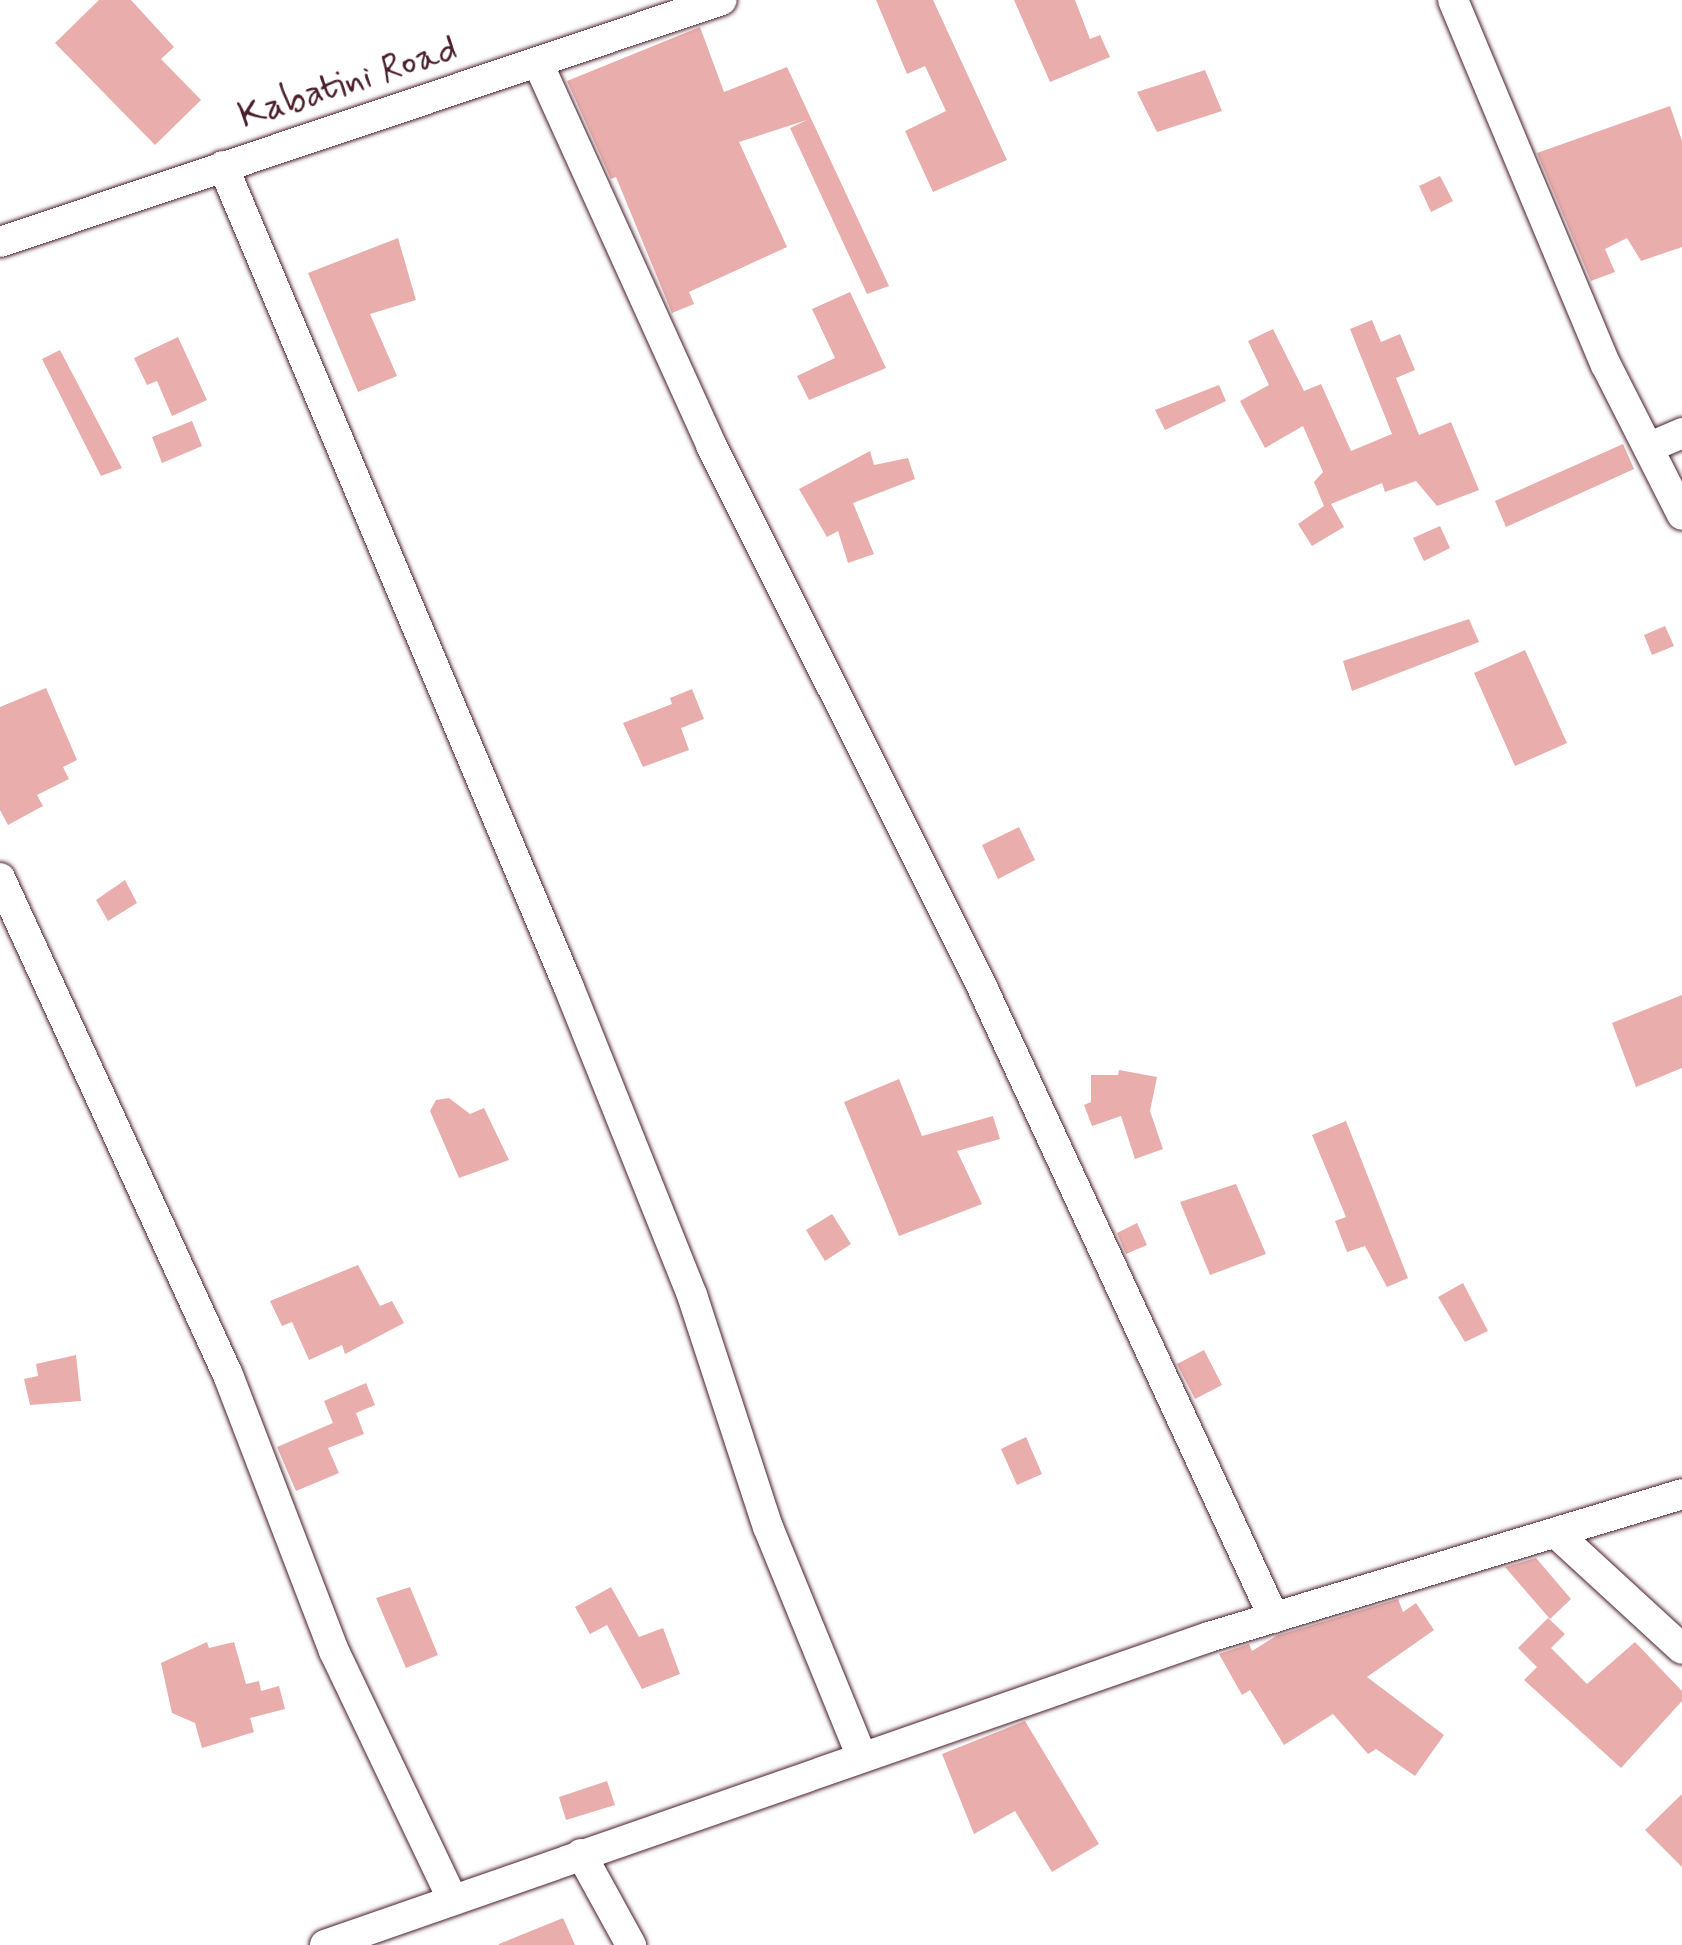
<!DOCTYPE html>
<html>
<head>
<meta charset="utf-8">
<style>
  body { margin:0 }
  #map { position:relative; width:1682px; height:1945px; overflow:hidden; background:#fff; font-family:Mynerve,sans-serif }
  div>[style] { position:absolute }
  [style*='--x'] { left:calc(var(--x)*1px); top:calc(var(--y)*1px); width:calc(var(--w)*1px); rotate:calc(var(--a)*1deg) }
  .building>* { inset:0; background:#e9adab }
  .roads { filter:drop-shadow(0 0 2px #4a1f2b) drop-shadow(0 0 2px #4a1f2b) }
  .minor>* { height:30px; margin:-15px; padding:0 15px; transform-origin:15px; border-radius:15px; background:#fff }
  span { translate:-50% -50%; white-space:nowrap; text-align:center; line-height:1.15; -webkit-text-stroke:9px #fff; paint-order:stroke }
  .street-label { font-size:38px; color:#4a1f2b }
</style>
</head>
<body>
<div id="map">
  <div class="building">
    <div style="clip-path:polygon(99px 0,131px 0,174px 47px,161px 59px,201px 100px,155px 145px,55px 43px)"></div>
    <div style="clip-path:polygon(876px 0,933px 0,1007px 160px,933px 192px,905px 131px,946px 111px,925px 66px,907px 74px)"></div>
    <div style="clip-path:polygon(1014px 0,1075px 0,1090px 39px,1100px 35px,1110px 57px,1050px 82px)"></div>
    <div style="clip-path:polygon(700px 27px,724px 92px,787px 67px,889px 286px,867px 294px,790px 128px,807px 120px,739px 142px,787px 247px,689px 292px,694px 304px,672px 313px,616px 177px,611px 179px,567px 81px)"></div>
    <div style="clip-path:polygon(1205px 70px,1222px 111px,1157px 132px,1137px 92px)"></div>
    <div style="clip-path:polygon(1670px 106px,1682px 141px,1682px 247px,1641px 261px,1627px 238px,1605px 249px,1615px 272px,1591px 281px,1537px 153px)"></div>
    <div style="clip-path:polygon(1440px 176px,1453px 201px,1431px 212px,1419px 186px)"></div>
    <div style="clip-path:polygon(398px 238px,416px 300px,370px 314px,397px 376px,358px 392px,308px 273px)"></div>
    <div style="clip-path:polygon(850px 292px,886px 368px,809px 400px,797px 376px,835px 358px,812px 309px)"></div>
    <div style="clip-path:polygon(1372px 320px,1381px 342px,1400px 334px,1415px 370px,1396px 378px,1419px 435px,1451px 422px,1479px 490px,1437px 506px,1416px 481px,1385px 492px,1382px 483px,1331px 504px,1344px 527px,1312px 546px,1298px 524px,1324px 506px,1314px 482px,1323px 472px,1303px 426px,1265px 448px,1240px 401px,1269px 385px,1248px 341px,1273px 329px,1304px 391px,1321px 384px,1351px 451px,1392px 434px,1350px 329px)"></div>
    <div style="clip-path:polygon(178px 337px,207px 400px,172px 416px,157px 381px,147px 385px,134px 358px)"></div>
    <div style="clip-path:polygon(60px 350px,122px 468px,101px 476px,42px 359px)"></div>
    <div style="clip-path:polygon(1219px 385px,1226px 401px,1165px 430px,1155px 410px)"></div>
    <div style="clip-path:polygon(192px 421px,202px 446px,162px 463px,152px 437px)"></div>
    <div style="clip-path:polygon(1623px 444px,1634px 469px,1506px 527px,1495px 501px)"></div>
    <div style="clip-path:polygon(870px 451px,874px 465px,908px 458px,915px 479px,853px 503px,874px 554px,848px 563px,838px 531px,827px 537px,799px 489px)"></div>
    <div style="clip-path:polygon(1440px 526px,1450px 548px,1424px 561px,1413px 538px)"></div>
    <div style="clip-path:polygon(1469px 619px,1479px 642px,1352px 691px,1343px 661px)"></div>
    <div style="clip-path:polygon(1665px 626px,1674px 646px,1652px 655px,1644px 635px)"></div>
    <div style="clip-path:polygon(1525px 650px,1567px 743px,1515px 766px,1474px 673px)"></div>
    <div style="clip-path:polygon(46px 688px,77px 760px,63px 767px,69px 779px,37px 795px,43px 806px,8px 825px,0 810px,0 707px)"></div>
    <div style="clip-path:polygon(692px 689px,704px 719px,681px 728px,689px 750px,643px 767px,623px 723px,672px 704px,670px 698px)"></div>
    <div style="clip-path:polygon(1019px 827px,1035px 860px,998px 879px,982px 845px)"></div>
    <div style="clip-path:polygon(125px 880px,137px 903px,108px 921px,96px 900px)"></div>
    <div style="clip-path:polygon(1682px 995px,1682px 1068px,1636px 1087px,1612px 1023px)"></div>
    <div style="clip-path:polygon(1119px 1070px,1157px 1077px,1150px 1111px,1163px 1149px,1135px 1159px,1121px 1116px,1092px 1126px,1084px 1105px,1091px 1102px,1091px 1075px,1118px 1075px)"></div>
    <div style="clip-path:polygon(899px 1079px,922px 1136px,993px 1116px,1000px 1139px,957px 1151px,982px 1204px,899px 1236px,844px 1102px)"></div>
    <div style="clip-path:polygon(449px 1098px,470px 1114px,484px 1108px,509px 1160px,459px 1178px,430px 1111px,436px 1100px)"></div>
    <div style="clip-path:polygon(1346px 1121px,1408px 1278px,1387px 1287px,1365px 1246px,1347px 1252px,1335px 1221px,1346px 1217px,1312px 1135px)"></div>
    <div style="clip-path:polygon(1236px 1184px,1266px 1254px,1210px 1275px,1180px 1202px)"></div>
    <div style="clip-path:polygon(832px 1214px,851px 1244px,825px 1261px,806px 1230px)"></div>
    <div style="clip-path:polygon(1137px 1223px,1147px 1245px,1126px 1254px,1117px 1233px)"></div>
    <div style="clip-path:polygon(358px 1265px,380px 1306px,392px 1301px,404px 1323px,345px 1354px,342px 1345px,309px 1360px,292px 1322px,282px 1326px,270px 1301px)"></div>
    <div style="clip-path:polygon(1463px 1283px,1488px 1331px,1465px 1342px,1438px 1297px)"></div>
    <div style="clip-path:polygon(1204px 1350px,1222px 1385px,1195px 1399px,1177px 1364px)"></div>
    <div style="clip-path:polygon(76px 1355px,81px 1401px,30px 1405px,24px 1379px,38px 1376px,36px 1364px)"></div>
    <div style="clip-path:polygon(366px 1383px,375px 1405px,356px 1413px,364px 1434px,328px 1448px,339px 1473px,296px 1491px,277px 1447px,333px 1423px,324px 1401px)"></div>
    <div style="clip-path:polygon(1026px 1437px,1042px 1474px,1017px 1485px,1001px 1449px)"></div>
    <div style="clip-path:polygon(1536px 1558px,1571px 1599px,1550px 1619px,1505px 1567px)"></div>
    <div style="clip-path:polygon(410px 1587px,438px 1655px,406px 1668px,376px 1598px)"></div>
    <div style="clip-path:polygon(611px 1587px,639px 1637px,663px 1628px,680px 1674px,642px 1689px,607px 1625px,590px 1634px,575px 1607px)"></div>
    <div style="clip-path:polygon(1398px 1599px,1403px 1612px,1416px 1603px,1434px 1630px,1367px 1677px,1444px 1735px,1415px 1776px,1376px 1749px,1368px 1754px,1333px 1714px,1284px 1745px,1250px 1690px,1242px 1695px,1219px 1654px,1249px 1644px,1252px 1651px,1276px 1636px)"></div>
    <div style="clip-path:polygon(1548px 1618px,1565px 1634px,1551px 1648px,1587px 1684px,1635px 1642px,1682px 1691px,1682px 1701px,1621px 1768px,1524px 1680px,1537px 1667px,1518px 1648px)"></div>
    <div style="clip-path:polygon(207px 1642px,209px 1648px,234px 1642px,246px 1684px,259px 1681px,261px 1691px,279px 1686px,285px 1709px,250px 1718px,254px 1732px,202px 1748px,195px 1723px,172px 1713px,161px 1663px)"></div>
    <div style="clip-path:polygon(1025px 1721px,1099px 1844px,1052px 1872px,1015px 1811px,974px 1834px,942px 1754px)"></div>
    <div style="clip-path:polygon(607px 1781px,615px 1805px,566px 1820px,559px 1797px)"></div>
    <div style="clip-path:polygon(1682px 1794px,1682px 1867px,1645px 1830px)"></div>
    <div style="clip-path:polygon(563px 1918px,575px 1945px,499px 1945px,499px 1944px)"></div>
  </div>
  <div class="roads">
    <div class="minor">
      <div style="--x:1453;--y:0;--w:396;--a:67.3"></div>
      <div style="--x:1606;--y:365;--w:168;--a:63.1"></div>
      <div style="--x:538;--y:63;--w:419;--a:65.6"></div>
      <div style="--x:711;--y:445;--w:608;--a:63.43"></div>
      <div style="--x:983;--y:989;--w:693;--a:65.17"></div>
      <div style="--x:223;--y:166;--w:889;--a:67.16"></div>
      <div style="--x:568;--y:985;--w:334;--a:68.2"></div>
      <div style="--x:692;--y:1295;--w:244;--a:71.9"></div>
      <div style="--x:768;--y:1527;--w:248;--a:67.8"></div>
      <div style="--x:0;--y:242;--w:761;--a:-18.53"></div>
      <div style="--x:1652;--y:446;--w:33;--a:-23"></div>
      <div style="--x:0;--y:878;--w:547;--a:65.36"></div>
      <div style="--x:228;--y:1375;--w:296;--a:69"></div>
      <div style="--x:334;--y:1651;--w:276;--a:64.5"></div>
      <div style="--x:1556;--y:1533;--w:171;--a:42.6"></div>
      <div style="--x:581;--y:1854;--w:104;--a:61.2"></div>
      <div style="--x:325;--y:1945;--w:936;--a:-19.21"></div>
      <div style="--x:1209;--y:1637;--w:494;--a:-16.8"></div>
    </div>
  </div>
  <div class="street-label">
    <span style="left:348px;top:83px;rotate:-18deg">Kabatini Road</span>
  </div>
</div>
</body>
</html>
